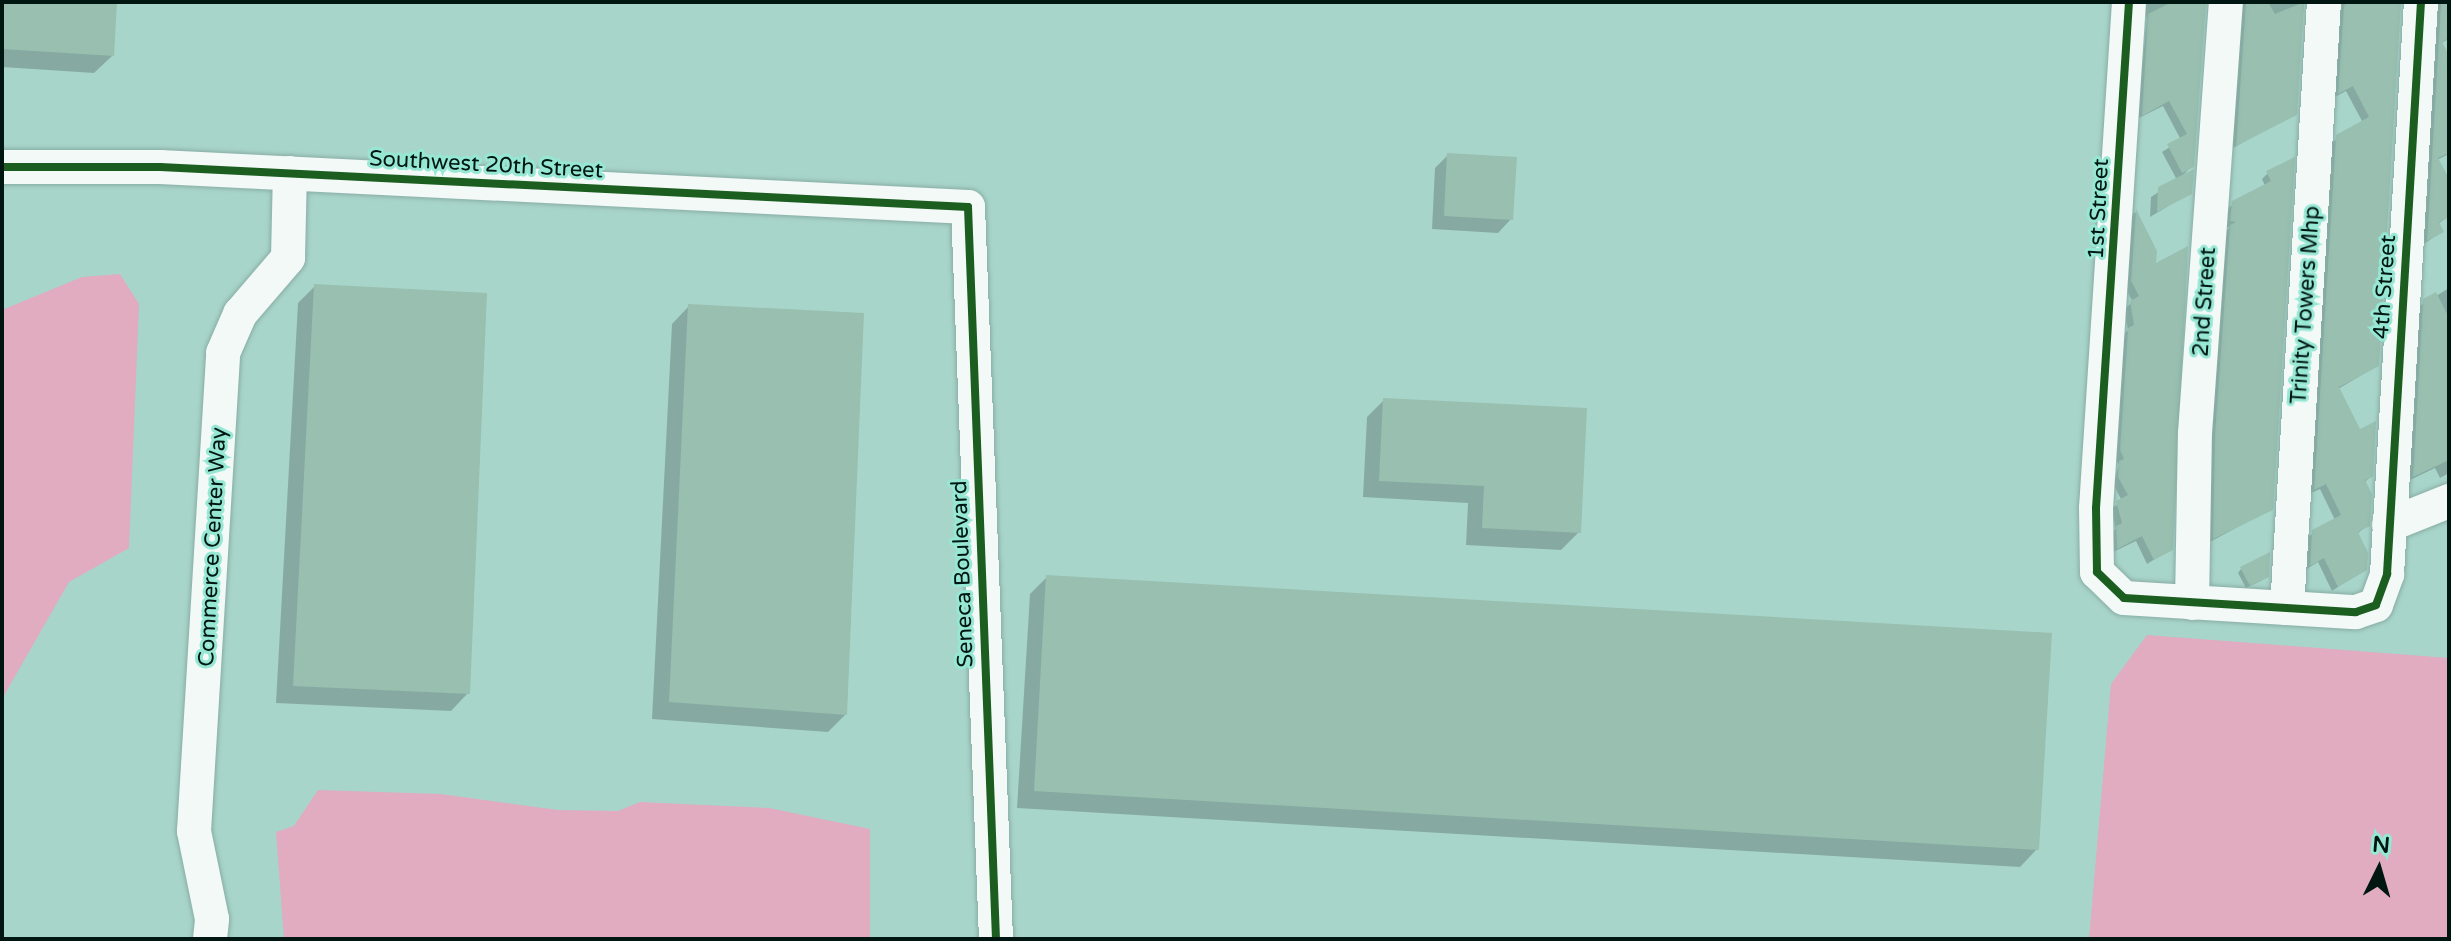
<!DOCTYPE html>
<html>
<head>
<meta charset="utf-8">
<style>
  body { margin:0 }
  #map { position:relative; width:2451px; height:941px; overflow:hidden; background:#a8d5ca; font-family:"Varela Round",sans-serif }
  div>[style] { position:absolute }
  [style*='--x'] { left:calc(var(--x)*1px); top:calc(var(--y)*1px); width:calc(var(--w)*1px); rotate:calc(var(--a)*1deg) }
  .water>* { inset:0; background:#e1abc0 }
  .shadow>* { inset:0; background:#0003 }
  .building>* { inset:0; background:#98bfb0 }
  .roads { filter:drop-shadow(0 0 2px #89ada5) drop-shadow(0 0 2px #89ada5) }
  .minor>* { height:34px; margin:-17px; padding:0 17px; transform-origin:17px; border-radius:17px; background:#f2f9f7 }
  .cycleway>* { height:8px; margin:-4px; padding:0 4px; transform-origin:4px; border-radius:4px; background:#1b5e20 }
  span { translate:-50% -50%; white-space:nowrap; text-align:center; line-height:1.15; -webkit-text-stroke:6px #96e7d4; paint-order:stroke }
  .street-label { font-size:22px; color:#001611 }
  .frame { position:absolute; inset:0; border:4px solid #001611; pointer-events:none }
  .north { position:absolute; left:2339px; top:829px; width:80px; height:80px; -webkit-text-stroke:6px #96e7d4; paint-order:stroke; rotate:5deg; font-size:22px; font-weight:700; line-height:32px; text-align:center; color:#001611 }
  .north::after { content:''; display:block; margin:auto; width:28px; height:36px; background:#001611; clip-path:polygon(50% 0,100% 100%,50% 72%,0 100%) }
</style>
</head>
<body>
<div id="map">
  <div class="water">
    <div style="clip-path:polygon(120px 274px,139px 304px,129px 548px,69px 582px,2px 699px,2px 310px,82px 277px)"></div>
    <div style="clip-path:polygon(2147px 635px,2449px 658px,2449px 939px,2089px 939px,2111px 684px)"></div>
    <div style="clip-path:polygon(318px 790px,440px 794px,558px 810px,618px 811px,640px 802px,769px 808px,870px 829px,870px 939px,284px 939px,276px 832px,294px 826px)"></div>
  </div>
  <div class="shadow">
    <div style="clip-path:polygon(2px 2px,115px 2px,112px 56px,94px 73px,2px 67px)"></div>
    <div style="clip-path:polygon(2139px 2px,2204px 2px,2192px 166px,2180px 178px,2190px 193px,2150px 217px,2151px 197px,2177px 180px,2162px 152px,2181px 140px,2163px 106px,2137px 119px,2147px 18px)"></div>
    <div style="clip-path:polygon(2237px 2px,2304px 2px,2295px 114px,2231px 149px)"></div>
    <div style="clip-path:polygon(2336px 2px,2399px 2px,2384px 247px,2378px 253px,2377px 366px,2338px 389px,2371px 476px,2364px 483px,2368px 525px,2357px 534px,2365px 569px,2332px 591px,2318px 562px,2305px 570px,2306px 538px,2335px 520px,2320px 489px,2309px 494px,2331px 143px,2363px 123px,2346px 91px,2333px 98px)"></div>
    <div style="clip-path:polygon(2434px 2px,2449px 2px,2449px 39px,2441px 43px,2449px 59px,2449px 154px,2437px 160px,2449px 183px,2449px 216px,2438px 224px,2442px 232px,2422px 245px)"></div>
    <div style="clip-path:polygon(1448px 155px,1511px 219px,1498px 233px,1432px 229px,1435px 168px)"></div>
    <div style="clip-path:polygon(2292px 160px,2271px 509px,2208px 543px,2210px 441px,2225px 233px,2230px 227px,2225px 227px,2226px 209px,2265px 186px,2262px 179px,2268px 173px)"></div>
    <div style="clip-path:polygon(2135px 212px,2155px 252px,2171px 549px,2147px 564px,2136px 541px,2111px 553px,2111px 534px,2116px 529px,2111px 509px,2122px 501px,2113px 484px,2119px 465px,2114px 457px,2122px 336px,2128px 330px,2124px 309px,2133px 302px,2125px 288px,2130px 217px)"></div>
    <div style="clip-path:polygon(315px 286px,468px 693px,451px 711px,276px 703px,298px 303px)"></div>
    <div style="clip-path:polygon(2449px 288px,2449px 473px,2440px 478px,2435px 468px,2408px 481px,2418px 307px)"></div>
    <div style="clip-path:polygon(689px 306px,845px 715px,828px 732px,652px 719px,672px 324px)"></div>
    <div style="clip-path:polygon(1384px 400px,1579px 532px,1561px 550px,1466px 545px,1468px 503px,1363px 497px,1367px 417px)"></div>
    <div style="clip-path:polygon(2241px 569px,2263px 580px,2246px 588px,2238px 573px)"></div>
    <div style="clip-path:polygon(1047px 577px,2037px 849px,2020px 867px,1017px 808px,1030px 594px)"></div>
  </div>
  <div class="building">
    <div style="clip-path:polygon(2px 2px,117px 2px,114px 56px,2px 49px)"></div>
    <div style="clip-path:polygon(2172px 2px,2206px 2px,2194px 167px,2182px 173px,2167px 144px,2187px 134px,2169px 101px,2142px 116px,2148px 14px)"></div>
    <div style="clip-path:polygon(2246px 2px,2268px 2px,2275px 14px,2304px 2px,2297px 115px,2236px 146px)"></div>
    <div style="clip-path:polygon(2350px 2px,2401px 2px,2386px 248px,2380px 251px,2385px 263px,2379px 366px,2339px 387px,2360px 429px,2376px 421px,2373px 477px,2365px 480px,2372px 494px,2370px 526px,2358px 532px,2368px 553px,2367px 570px,2338px 587px,2324px 558px,2310px 566px,2312px 530px,2341px 515px,2326px 484px,2314px 490px,2336px 135px,2369px 117px,2353px 86px,2338px 94px,2344px 5px)"></div>
    <div style="clip-path:polygon(2441px 2px,2449px 2px,2449px 38px,2442px 42px,2449px 55px,2449px 153px,2438px 158px,2449px 178px,2449px 217px,2439px 222px,2444px 232px,2427px 241px)"></div>
    <div style="clip-path:polygon(1447px 153px,1517px 157px,1513px 220px,1444px 216px)"></div>
    <div style="clip-path:polygon(2295px 157px,2273px 510px,2213px 539px,2215px 434px,2230px 225px,2236px 222px,2230px 221px,2232px 201px,2271px 181px,2266px 171px)"></div>
    <div style="clip-path:polygon(2194px 169px,2192px 194px,2157px 212px,2158px 187px)"></div>
    <div style="clip-path:polygon(2136px 209px,2157px 251px,2156px 263px,2188px 246px,2173px 550px,2154px 560px,2142px 536px,2117px 549px,2116px 526px,2122px 523px,2116px 501px,2128px 495px,2118px 477px,2119px 461px,2124px 459px,2120px 450px,2128px 328px,2134px 325px,2130px 301px,2139px 296px,2131px 281px)"></div>
    <div style="clip-path:polygon(314px 284px,487px 293px,470px 694px,293px 686px)"></div>
    <div style="clip-path:polygon(2436px 292px,2449px 318px,2449px 460px,2413px 477px,2423px 299px)"></div>
    <div style="clip-path:polygon(688px 304px,864px 313px,847px 715px,669px 702px)"></div>
    <div style="clip-path:polygon(1383px 398px,1587px 408px,1581px 533px,1482px 528px,1484px 486px,1379px 481px)"></div>
    <div style="clip-path:polygon(2270px 552px,2269px 577px,2250px 586px,2240px 567px)"></div>
    <div style="clip-path:polygon(1046px 575px,2052px 633px,2039px 850px,1034px 791px)"></div>
  </div>
  <div class="roads">
    <div class="minor">
      <div style="--x:2129;--y:2;--w:507;--a:93.73"></div>
      <div style="--x:2096;--y:508;--w:64;--a:89.1"></div>
      <div style="--x:2097;--y:572;--w:37;--a:44"></div>
      <div style="--x:2124;--y:598;--w:232;--a:3.5"></div>
      <div style="--x:2356;--y:612;--w:21;--a:-19"></div>
      <div style="--x:2376;--y:605;--w:33;--a:-70"></div>
      <div style="--x:2387;--y:574;--w:573;--a:-86.6"></div>
      <div style="--x:2;--y:167;--w:158;--a:0"></div>
      <div style="--x:160;--y:167;--w:809;--a:2.83"></div>
      <div style="--x:968;--y:207;--w:733;--a:87.81"></div>
      <div style="--x:2389;--y:525;--w:65;--a:-21.8"></div>
      <div style="--x:2192;--y:603;--w:170;--a:-89"></div>
      <div style="--x:2195;--y:433;--w:432;--a:-85.9"></div>
      <div style="--x:2287;--y:608;--w:607;--a:-86.51"></div>
      <div style="--x:210;--y:939;--w:20;--a:-84"></div>
      <div style="--x:212;--y:919;--w:90;--a:-101.6"></div>
      <div style="--x:194;--y:831;--w:479;--a:-86.5"></div>
      <div style="--x:223;--y:353;--w:43;--a:-66.4"></div>
      <div style="--x:240;--y:314;--w:74;--a:-49.4"></div>
      <div style="--x:288;--y:258;--w:85;--a:-88.7"></div>
    </div>
  </div>
  <div class="cycleway">
    <div style="--x:2129;--y:2;--w:507;--a:93.73"></div>
    <div style="--x:2096;--y:508;--w:64;--a:89.1"></div>
    <div style="--x:2097;--y:572;--w:37;--a:44"></div>
    <div style="--x:2124;--y:598;--w:232;--a:3.5"></div>
    <div style="--x:2356;--y:612;--w:21;--a:-19"></div>
    <div style="--x:2376;--y:605;--w:33;--a:-70"></div>
    <div style="--x:2387;--y:574;--w:573;--a:-86.6"></div>
    <div style="--x:2;--y:167;--w:158;--a:0"></div>
    <div style="--x:160;--y:167;--w:809;--a:2.83"></div>
    <div style="--x:968;--y:207;--w:733;--a:87.81"></div>
  </div>
  <div class="street-label">
    <span style="left:486px;top:165px;rotate:3deg">Southwest 20th Street</span>
    <span style="left:2099px;top:209px;rotate:-87deg">1st Street</span>
    <span style="left:2385px;top:287px;rotate:-86deg">4th Street</span>
    <span style="left:2205px;top:302px;rotate:-86deg">2nd Street</span>
    <span style="left:2306px;top:305px;rotate:-86deg">Trinity Towers Mhp</span>
    <span style="left:213px;top:547px;rotate:-87deg">Commerce Center Way</span>
    <span style="left:963px;top:574px;rotate:-92deg">Seneca Boulevard</span>
  </div>
  <div class="frame"></div>
  <div class="north">N</div>
</div>
</body>
</html>
